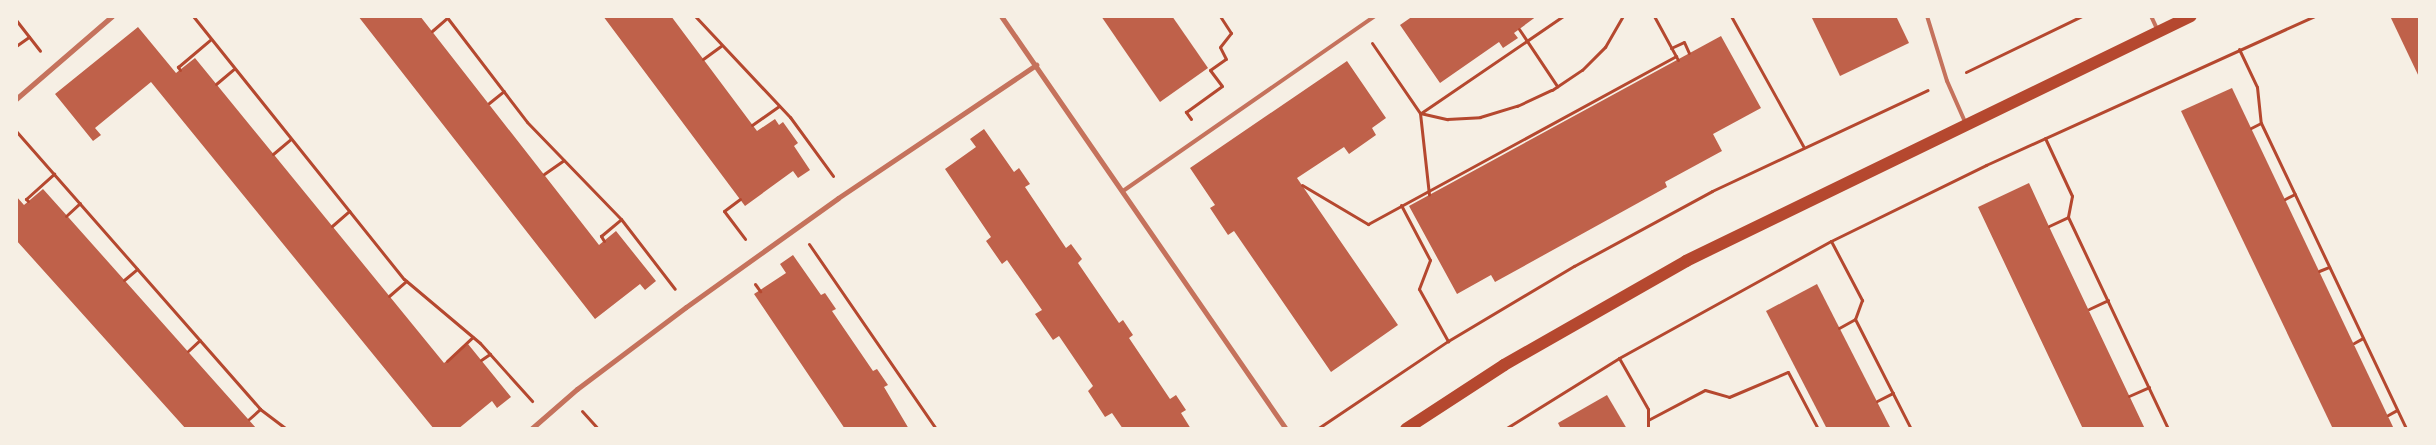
<!DOCTYPE html>
<html>
<head>
<meta charset="utf-8">
<style>
  body { margin:0 }
  #map { position:relative; width:2436px; height:445px; overflow:hidden; background:#f6efe4; font-family:"DM Sans",sans-serif }
  div>[style] { position:absolute }
  [style*='--x'] { left:calc(var(--x)*1px); top:calc(var(--y)*1px); width:calc(var(--w)*1px); rotate:calc(var(--a)*1deg) }
  .building>* { inset:0; background:#bf614a }
  .path>* { height:3px; margin:-1.5px; padding:0 1.5px; transform-origin:1.5px; border-radius:1.5px; background:#b5482f }
  .service>* { height:4px; margin:-2px; padding:0 2px; transform-origin:2px; border-radius:2px; background:#c5725c }
  .minor>* { height:5px; margin:-2.5px; padding:0 2.5px; transform-origin:2.5px; border-radius:2.5px; background:#c5725c }
  .primary>* { height:12px; margin:-6px; padding:0 6px; transform-origin:6px; border-radius:6px; background:#b5482f }
  span { translate:-50% -50%; white-space:nowrap; text-align:center; line-height:1.15; -webkit-text-stroke:5px #f6efe4; paint-order:stroke }
  .frame { position:absolute; inset:0; border:18px solid #f6efe4; pointer-events:none }
</style>
</head>
<body>
<div id="map">
  <div class="building">
    <div style="clip-path:polygon(358px 16px,420px 16px,599px 245px,616px 231px,656px 281px,645px 290px,640px 284px,595px 319px)"></div>
    <div style="clip-path:polygon(603px 16px,671px 16px,757px 131px,775px 119px,779px 125px,783px 122px,798px 143px,794px 146px,810px 170px,798px 178px,793px 171px,745px 206px)"></div>
    <div style="clip-path:polygon(1101px 16px,1172px 16px,1208px 68px,1160px 102px)"></div>
    <div style="clip-path:polygon(1413px 16px,1537px 16px,1514px 33px,1518px 38px,1503px 48px,1499px 42px,1440px 83px,1400px 25px)"></div>
    <div style="clip-path:polygon(1811px 16px,1896px 16px,1909px 43px,1840px 76px)"></div>
    <div style="clip-path:polygon(2390px 16px,2420px 16px,2420px 79px)"></div>
    <div style="clip-path:polygon(138px 27px,176px 73px,195px 58px,444px 363px,468px 344px,511px 397px,497px 408px,492px 401px,458px 429px,434px 429px,151px 82px,95px 128px,101px 135px,93px 141px,55px 94px)"></div>
    <div style="clip-path:polygon(1721px 36px,1761px 108px,1713px 134px,1722px 151px,1665px 182px,1667px 187px,1495px 282px,1491px 275px,1457px 294px,1409px 206px)"></div>
    <div style="clip-path:polygon(1347px 61px,1386px 118px,1372px 128px,1376px 135px,1349px 154px,1344px 147px,1297px 178px,1398px 325px,1331px 372px,1234px 231px,1228px 235px,1210px 208px,1215px 205px,1190px 168px)"></div>
    <div style="clip-path:polygon(2232px 88px,2394px 429px,2333px 429px,2181px 111px)"></div>
    <div style="clip-path:polygon(984px 129px,1014px 172px,1019px 168px,1030px 184px,1025px 187px,1066px 248px,1071px 244px,1082px 259px,1078px 263px,1119px 323px,1123px 320px,1133px 335px,1129px 338px,1170px 399px,1176px 395px,1186px 410px,1181px 413px,1191px 429px,1123px 429px,1112px 413px,1105px 417px,1088px 391px,1093px 386px,1059px 336px,1053px 340px,1035px 314px,1042px 310px,1007px 260px,1002px 264px,986px 241px,991px 237px,945px 169px,976px 147px,970px 139px)"></div>
    <div style="clip-path:polygon(2029px 183px,2052px 233px,2145px 429px,2083px 429px,1978px 207px)"></div>
    <div style="clip-path:polygon(43px 189px,69px 218px,257px 429px,186px 429px,16px 240px,16px 196px,24px 205px)"></div>
    <div style="clip-path:polygon(793px 255px,821px 295px,825px 293px,836px 309px,832px 311px,873px 371px,877px 369px,888px 385px,884px 387px,909px 429px,845px 429px,754px 294px,786px 273px,780px 264px)"></div>
    <div style="clip-path:polygon(1817px 284px,1891px 429px,1827px 429px,1766px 311px)"></div>
    <div style="clip-path:polygon(1607px 395px,1627px 429px,1561px 429px,1558px 423px)"></div>
  </div>
  <div class="path">
    <div style="--x:193;--y:16;--w:337;--a:51.3"></div>
    <div style="--x:404;--y:279;--w:99;--a:40.1"></div>
    <div style="--x:480;--y:343;--w:78;--a:48.1"></div>
    <div style="--x:446;--y:16;--w:133;--a:52.6"></div>
    <div style="--x:527;--y:122;--w:135;--a:45.9"></div>
    <div style="--x:621;--y:219;--w:88;--a:52.4"></div>
    <div style="--x:695;--y:16;--w:139;--a:46.8"></div>
    <div style="--x:790;--y:117;--w:73;--a:53.9"></div>
    <div style="--x:1654;--y:16;--w:50;--a:61.4"></div>
    <div style="--x:1731;--y:16;--w:149;--a:61"></div>
    <div style="--x:16;--y:20;--w:39;--a:52"></div>
    <div style="--x:1519;--y:29;--w:69;--a:56.3"></div>
    <div style="--x:432;--y:31;--w:20;--a:-41"></div>
    <div style="--x:1372;--y:43;--w:85;--a:55.6"></div>
    <div style="--x:1420;--y:113;--w:82;--a:83.7"></div>
    <div style="--x:16;--y:46;--w:16;--a:-35"></div>
    <div style="--x:1671;--y:48;--w:14;--a:-25"></div>
    <div style="--x:1684;--y:42;--w:12;--a:66"></div>
    <div style="--x:2239;--y:49;--w:42;--a:64.7"></div>
    <div style="--x:2257;--y:87;--w:36;--a:84"></div>
    <div style="--x:2261;--y:123;--w:339;--a:64.6"></div>
    <div style="--x:703;--y:59;--w:22;--a:-36"></div>
    <div style="--x:180;--y:70;--w:4;--a:-124"></div>
    <div style="--x:178;--y:67;--w:42;--a:-40.2"></div>
    <div style="--x:1966;--y:72;--w:129;--a:-25.8"></div>
    <div style="--x:216;--y:84;--w:23;--a:-40"></div>
    <div style="--x:489;--y:103;--w:19;--a:-39"></div>
    <div style="--x:1420;--y:113;--w:28;--a:13"></div>
    <div style="--x:1447;--y:119;--w:33;--a:-3"></div>
    <div style="--x:1480;--y:117;--w:39;--a:-17"></div>
    <div style="--x:1517;--y:106;--w:38;--a:-25"></div>
    <div style="--x:1552;--y:90;--w:36;--a:-34"></div>
    <div style="--x:1582;--y:70;--w:33;--a:-45"></div>
    <div style="--x:1605;--y:47;--w:36;--a:-60"></div>
    <div style="--x:1421;--y:113;--w:172;--a:-34.3"></div>
    <div style="--x:1191;--y:119;--w:9;--a:-126"></div>
    <div style="--x:1186;--y:112;--w:44;--a:-35.8"></div>
    <div style="--x:1222;--y:86;--w:20;--a:-127"></div>
    <div style="--x:1210;--y:70;--w:19;--a:-35"></div>
    <div style="--x:1226;--y:59;--w:13;--a:-117"></div>
    <div style="--x:1220;--y:47;--w:18;--a:-52"></div>
    <div style="--x:1231;--y:33;--w:20;--a:-123"></div>
    <div style="--x:752;--y:125;--w:33;--a:-35"></div>
    <div style="--x:2251;--y:128;--w:11;--a:-27"></div>
    <div style="--x:16;--y:131;--w:370;--a:48.7"></div>
    <div style="--x:260;--y:409;--w:34;--a:37"></div>
    <div style="--x:2045;--y:138;--w:64;--a:65"></div>
    <div style="--x:2072;--y:196;--w:21;--a:101"></div>
    <div style="--x:2068;--y:217;--w:234;--a:64.7"></div>
    <div style="--x:273;--y:154;--w:23;--a:-40"></div>
    <div style="--x:544;--y:174;--w:24;--a:-35"></div>
    <div style="--x:1302;--y:185;--w:77;--a:30.6"></div>
    <div style="--x:1368;--y:224;--w:351;--a:-28.6"></div>
    <div style="--x:740;--y:199;--w:20;--a:143"></div>
    <div style="--x:724;--y:211;--w:35;--a:53"></div>
    <div style="--x:2285;--y:199;--w:11;--a:-27"></div>
    <div style="--x:28;--y:201;--w:3;--a:-135"></div>
    <div style="--x:26;--y:199;--w:38;--a:-42"></div>
    <div style="--x:1401;--y:205;--w:62;--a:62.2"></div>
    <div style="--x:1430;--y:260;--w:31;--a:111"></div>
    <div style="--x:1419;--y:289;--w:60;--a:60.9"></div>
    <div style="--x:66;--y:216;--w:19;--a:-43"></div>
    <div style="--x:332;--y:226;--w:23;--a:-41"></div>
    <div style="--x:2049;--y:226;--w:21;--a:-25"></div>
    <div style="--x:604;--y:241;--w:6;--a:-121"></div>
    <div style="--x:601;--y:236;--w:26;--a:-40"></div>
    <div style="--x:1831;--y:241;--w:67;--a:62.3"></div>
    <div style="--x:1862;--y:300;--w:20;--a:110"></div>
    <div style="--x:1855;--y:319;--w:123;--a:63"></div>
    <div style="--x:809;--y:244;--w:224;--a:55.5"></div>
    <div style="--x:2319;--y:271;--w:11;--a:-22"></div>
    <div style="--x:124;--y:280;--w:17;--a:-40"></div>
    <div style="--x:755;--y:284;--w:9;--a:54"></div>
    <div style="--x:389;--y:296;--w:23;--a:-41"></div>
    <div style="--x:2089;--y:309;--w:21;--a:-25"></div>
    <div style="--x:1839;--y:328;--w:18;--a:-29"></div>
    <div style="--x:2354;--y:343;--w:10;--a:-29"></div>
    <div style="--x:188;--y:351;--w:16;--a:-43"></div>
    <div style="--x:1619;--y:358;--w:59;--a:60.4"></div>
    <div style="--x:1648;--y:409;--w:20;--a:90"></div>
    <div style="--x:481;--y:360;--w:11;--a:-34"></div>
    <div style="--x:447;--y:361;--w:35;--a:-43"></div>
    <div style="--x:2129;--y:396;--w:22;--a:-24"></div>
    <div style="--x:1877;--y:401;--w:18;--a:-27"></div>
    <div style="--x:582;--y:411;--w:24;--a:48"></div>
    <div style="--x:2388;--y:415;--w:10;--a:-29"></div>
    <div style="--x:249;--y:419;--w:15;--a:-42"></div>
    <div style="--x:1648;--y:420;--w:64;--a:-27.8"></div>
    <div style="--x:1705;--y:390;--w:25;--a:16"></div>
    <div style="--x:1729;--y:397;--w:64;--a:-23"></div>
    <div style="--x:1788;--y:372;--w:64;--a:62.2"></div>
    <div style="--x:1317;--y:429;--w:158;--a:-33.9"></div>
    <div style="--x:1448;--y:341;--w:147;--a:-30.8"></div>
    <div style="--x:1574;--y:266;--w:157;--a:-28.5"></div>
    <div style="--x:1712;--y:191;--w:238;--a:-25.1"></div>
    <div style="--x:1505;--y:429;--w:134;--a:-31.9"></div>
    <div style="--x:1619;--y:358;--w:242;--a:-28.9"></div>
    <div style="--x:1831;--y:241;--w:173;--a:-26.1"></div>
    <div style="--x:1986;--y:165;--w:360;--a:-24.4"></div>
  </div>
  <div class="service">
    <div style="--x:1927;--y:16;--w:68;--a:72.9"></div>
    <div style="--x:1947;--y:81;--w:47;--a:66.2"></div>
    <div style="--x:2151;--y:16;--w:14;--a:65"></div>
    <div style="--x:1123;--y:191;--w:307;--a:-34.8"></div>
  </div>
  <div class="minor">
    <div style="--x:1001;--y:16;--w:502;--a:55.39"></div>
    <div style="--x:16;--y:99;--w:127;--a:-40.8"></div>
    <div style="--x:531;--y:429;--w:61;--a:-41"></div>
    <div style="--x:577;--y:389;--w:136;--a:-37"></div>
    <div style="--x:686;--y:307;--w:187;--a:-35.6"></div>
    <div style="--x:838;--y:198;--w:239;--a:-33.9"></div>
  </div>
  <div class="primary">
    <div style="--x:1406;--y:429;--w:117;--a:-33.1"></div>
    <div style="--x:1504;--y:365;--w:210;--a:-29.7"></div>
    <div style="--x:1686;--y:261;--w:561;--a:-25.88"></div>
  </div>
  <div class="frame"></div>
</div>
</body>
</html>
